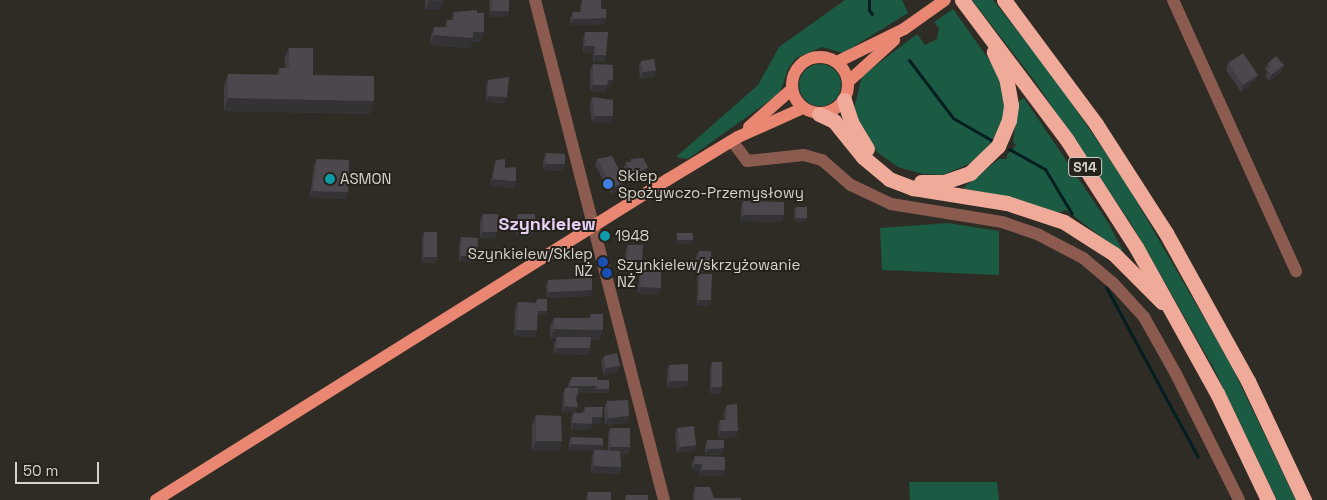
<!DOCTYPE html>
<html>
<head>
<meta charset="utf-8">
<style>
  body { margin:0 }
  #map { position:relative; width:1327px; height:500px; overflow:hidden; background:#2f2c25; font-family:"Space Grotesk",sans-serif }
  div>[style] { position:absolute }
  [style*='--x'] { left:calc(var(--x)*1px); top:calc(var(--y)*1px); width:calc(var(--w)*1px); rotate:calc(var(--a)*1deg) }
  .green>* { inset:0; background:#1b5a43 }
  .round { border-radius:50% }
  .stream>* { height:3px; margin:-1.5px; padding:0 1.5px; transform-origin:1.5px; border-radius:1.5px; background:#021e21 }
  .minor>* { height:12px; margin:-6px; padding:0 6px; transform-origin:6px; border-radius:6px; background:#8b5b50 }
  .major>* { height:12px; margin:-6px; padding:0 6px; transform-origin:6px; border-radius:6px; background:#e98772 }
  .major>.ring { margin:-6px; padding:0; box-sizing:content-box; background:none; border:12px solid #e98772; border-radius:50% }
  .highway>* { height:15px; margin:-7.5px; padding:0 7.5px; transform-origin:7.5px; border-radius:7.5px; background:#f0aa99 }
  .wall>* { inset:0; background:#413d42 }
  .shaded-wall>* { inset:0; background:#353236 }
  .building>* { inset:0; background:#4c474d }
  .dots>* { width:14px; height:14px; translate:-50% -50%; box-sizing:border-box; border:2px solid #25221c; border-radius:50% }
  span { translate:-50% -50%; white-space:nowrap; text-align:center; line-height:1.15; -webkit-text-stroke:4px #25221c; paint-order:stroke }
  .shield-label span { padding:1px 4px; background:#25221c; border:1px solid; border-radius:4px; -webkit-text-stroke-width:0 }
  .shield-label { font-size:14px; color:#d4d2cd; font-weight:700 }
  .poi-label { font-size:15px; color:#d4d2cd }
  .left { translate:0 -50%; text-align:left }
  .right { translate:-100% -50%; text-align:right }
  .quarter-label { font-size:18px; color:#e8d0f7; font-weight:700 }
  .scale { position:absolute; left:15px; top:462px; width:84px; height:22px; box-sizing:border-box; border:2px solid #d4d2cd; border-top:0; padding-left:6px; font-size:15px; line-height:18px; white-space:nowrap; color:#d4d2cd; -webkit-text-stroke:4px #25221c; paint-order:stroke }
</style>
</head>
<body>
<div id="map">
  <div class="green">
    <div style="clip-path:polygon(845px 0,902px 0,908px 13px,843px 53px,822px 47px,796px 58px,788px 69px,780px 93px,688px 159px,676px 157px,758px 85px,779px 47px)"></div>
    <div style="clip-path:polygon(972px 0,993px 0,1050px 72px,1123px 178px,1229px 361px,1296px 500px,1277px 500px,1213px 367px,1132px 225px,1034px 80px)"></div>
    <div style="clip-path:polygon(953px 9px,1000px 75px,1005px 115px,987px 151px,976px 161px,943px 175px,923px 174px,898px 167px,877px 152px,861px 127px,854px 108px,862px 76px,917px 34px,925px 45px,937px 39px,939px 28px,934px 22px)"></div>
    <div class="round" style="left:799px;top:64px;width:42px;height:42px"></div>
    <div style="clip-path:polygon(1024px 98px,1109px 224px,1125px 255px,1066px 210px,1058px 213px,963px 188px,999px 159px,1007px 159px,1007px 155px,1016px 145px,1013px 142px,1019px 101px)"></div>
    <div style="clip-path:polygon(948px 223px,999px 231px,999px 275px,882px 270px,880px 228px)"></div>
    <div style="clip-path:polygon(909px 482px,997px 482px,999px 500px,910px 500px)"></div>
  </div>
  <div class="stream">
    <div style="--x:869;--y:0;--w:10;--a:90"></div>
    <div style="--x:869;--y:10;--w:5;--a:53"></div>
    <div style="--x:909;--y:60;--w:73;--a:52.8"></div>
    <div style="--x:953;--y:118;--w:46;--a:29.9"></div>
    <div style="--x:1009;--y:149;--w:41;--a:29.1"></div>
    <div style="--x:1045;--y:169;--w:52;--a:59"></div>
    <div style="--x:1106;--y:287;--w:193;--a:61.6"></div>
  </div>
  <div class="minor">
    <div style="--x:535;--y:0;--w:516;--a:75.53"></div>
    <div style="--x:1173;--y:0;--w:298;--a:65.6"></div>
    <div style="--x:732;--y:141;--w:25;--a:53"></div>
    <div style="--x:747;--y:161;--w:57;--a:-6"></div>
    <div style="--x:804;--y:155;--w:19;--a:16"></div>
    <div style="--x:822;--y:160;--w:38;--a:41"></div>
    <div style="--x:851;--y:185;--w:44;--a:25.4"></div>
    <div style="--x:891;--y:204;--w:112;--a:9.2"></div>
    <div style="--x:1002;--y:222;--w:39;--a:19"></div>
    <div style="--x:1039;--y:235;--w:50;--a:27.6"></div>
    <div style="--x:1083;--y:258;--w:39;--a:40"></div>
    <div style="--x:1113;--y:283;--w:46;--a:47.6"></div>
    <div style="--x:1144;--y:317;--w:65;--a:60.7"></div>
    <div style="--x:1176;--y:374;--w:141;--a:63.4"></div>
  </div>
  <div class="major">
    <div class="ring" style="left:792px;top:57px;width:44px;height:44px"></div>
    <div style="--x:837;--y:62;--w:75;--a:-26.2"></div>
    <div style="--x:904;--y:29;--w:50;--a:-35.3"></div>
    <div style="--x:849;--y:81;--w:61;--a:-42.3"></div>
    <div style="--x:749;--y:127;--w:57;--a:-41.5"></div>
    <div style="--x:156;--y:500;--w:603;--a:-32.06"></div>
    <div style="--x:667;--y:180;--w:83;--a:-31.2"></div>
    <div style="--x:738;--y:137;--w:71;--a:-24"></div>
  </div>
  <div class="highway">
    <div style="--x:962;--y:0;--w:175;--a:53.1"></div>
    <div style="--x:1067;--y:140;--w:127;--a:57.2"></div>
    <div style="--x:1136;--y:247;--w:167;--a:61"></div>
    <div style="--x:1217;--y:393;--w:119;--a:64.5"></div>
    <div style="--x:1004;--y:0;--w:154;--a:53.4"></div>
    <div style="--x:1096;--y:124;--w:130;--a:57.3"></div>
    <div style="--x:1166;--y:233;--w:169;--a:61"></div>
    <div style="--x:1248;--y:381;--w:132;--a:64.8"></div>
    <div style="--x:844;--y:100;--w:23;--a:72"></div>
    <div style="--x:851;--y:122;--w:31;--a:59"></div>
    <div style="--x:819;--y:114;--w:17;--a:25"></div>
    <div style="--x:834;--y:121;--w:46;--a:51.1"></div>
    <div style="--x:863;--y:157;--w:34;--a:40"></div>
    <div style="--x:889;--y:179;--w:26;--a:21"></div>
    <div style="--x:913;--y:188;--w:95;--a:9.1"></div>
    <div style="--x:1007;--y:203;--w:60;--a:18.4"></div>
    <div style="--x:1064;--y:222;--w:59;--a:32.6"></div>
    <div style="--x:1114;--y:254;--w:68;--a:45"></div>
    <div style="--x:921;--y:182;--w:23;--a:0"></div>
    <div style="--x:944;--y:182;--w:28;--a:-19"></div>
    <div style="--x:970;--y:173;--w:39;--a:-44"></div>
    <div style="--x:998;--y:146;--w:28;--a:-67"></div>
    <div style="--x:1009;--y:120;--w:15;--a:-82"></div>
    <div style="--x:1011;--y:105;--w:27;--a:-100"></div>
    <div style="--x:1006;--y:78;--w:29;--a:-115"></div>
  </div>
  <div class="wall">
    <div style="clip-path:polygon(425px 0,443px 0,439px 10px,425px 10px)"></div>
    <div style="clip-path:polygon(489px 0,509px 0,509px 11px,507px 17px,490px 17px)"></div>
    <div style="clip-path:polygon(582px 0,601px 9px,606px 18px,604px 25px,571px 25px,570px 18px,573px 12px,580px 12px,580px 7px)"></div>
    <div style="clip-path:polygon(454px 12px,477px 13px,484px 32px,480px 42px,472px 42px,470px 48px,430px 45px,431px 36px,434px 27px,445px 27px,447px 20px,451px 20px)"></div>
    <div style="clip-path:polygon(585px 32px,608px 32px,604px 62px,593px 62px,593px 53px,583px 53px,583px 39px)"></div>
    <div style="clip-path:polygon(289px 48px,313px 75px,370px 114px,224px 111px,224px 87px,228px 74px,277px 75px,279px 68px,285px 68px,285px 57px)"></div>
    <div style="clip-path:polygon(641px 61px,656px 70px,654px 77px,640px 79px,639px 67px)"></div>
    <div style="clip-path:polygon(1228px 63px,1258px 75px,1255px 81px,1241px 92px,1226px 70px)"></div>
    <div style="clip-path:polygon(1268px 63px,1284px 65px,1281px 72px,1269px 81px,1265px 76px,1267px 71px,1265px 69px)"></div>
    <div style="clip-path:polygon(593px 64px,610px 87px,607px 87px,605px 92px,590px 91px,590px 71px)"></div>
    <div style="clip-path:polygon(488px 80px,507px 97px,504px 103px,486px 102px,486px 86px)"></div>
    <div style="clip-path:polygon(592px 97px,613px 116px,610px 123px,592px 123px,590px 104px)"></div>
    <div style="clip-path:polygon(546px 153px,565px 164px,562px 171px,543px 170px,543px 160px)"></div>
    <div style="clip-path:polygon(317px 159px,348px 192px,346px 199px,310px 197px,314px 165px)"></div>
    <div style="clip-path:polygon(597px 159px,625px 181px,623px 187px,611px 194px,595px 165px)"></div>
    <div style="clip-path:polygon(631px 159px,648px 167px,645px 174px,631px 182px,623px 169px,626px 162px,630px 162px)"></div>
    <div style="clip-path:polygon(496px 160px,505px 168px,516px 181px,514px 188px,490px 186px,494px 166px)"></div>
    <div style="clip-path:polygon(743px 201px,784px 215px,782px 222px,741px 221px,741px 208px)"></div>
    <div style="clip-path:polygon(796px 207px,806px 221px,795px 222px,794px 210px)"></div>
    <div style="clip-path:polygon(483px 214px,497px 232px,495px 239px,480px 238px,480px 221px)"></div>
    <div style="clip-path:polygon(518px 214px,532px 236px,516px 235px,516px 220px)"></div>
    <div style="clip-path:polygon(424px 232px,437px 257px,435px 263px,422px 263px,422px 238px)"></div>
    <div style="clip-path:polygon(461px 237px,475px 262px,459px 262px,459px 244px)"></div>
    <div style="clip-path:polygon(628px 245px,642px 262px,640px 269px,625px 268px,625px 252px)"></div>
    <div style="clip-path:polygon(699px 251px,709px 272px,696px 272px,696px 257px)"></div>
    <div style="clip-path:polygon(641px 272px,658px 295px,637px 293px,639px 278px)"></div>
    <div style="clip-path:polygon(699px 274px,711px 300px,709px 306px,697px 306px,697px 280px)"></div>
    <div style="clip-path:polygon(548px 280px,592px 290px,590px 296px,547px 298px,546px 286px)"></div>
    <div style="clip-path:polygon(537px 299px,546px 315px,537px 314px,537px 330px,534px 337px,514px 336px,515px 309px,518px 302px,536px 303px)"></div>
    <div style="clip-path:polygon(591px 314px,599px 340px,591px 339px,588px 355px,554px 354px,554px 343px,556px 339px,550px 339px,550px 327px,554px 318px,589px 318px)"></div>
    <div style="clip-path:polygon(604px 356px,617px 372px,604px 375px,601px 362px)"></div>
    <div style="clip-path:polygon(712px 362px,720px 394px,710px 394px,710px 369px)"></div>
    <div style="clip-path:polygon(669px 365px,688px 381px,686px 387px,667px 388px,667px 371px)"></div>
    <div style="clip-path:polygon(597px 380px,609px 389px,608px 393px,578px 392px,576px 399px,576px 413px,582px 413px,585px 407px,600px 424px,592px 424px,590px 430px,571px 430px,571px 419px,573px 413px,562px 413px,563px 394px,565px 388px,567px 388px,570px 381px)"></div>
    <div style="clip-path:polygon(607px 401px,627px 423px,605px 425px,604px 408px)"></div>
    <div style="clip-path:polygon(727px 405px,736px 437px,718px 438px,718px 426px,720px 420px,724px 420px,724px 411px)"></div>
    <div style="clip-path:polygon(536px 415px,562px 441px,558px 451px,532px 451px,532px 425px)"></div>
    <div style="clip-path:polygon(610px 428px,630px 447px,628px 454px,620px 454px,621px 467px,619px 474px,591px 473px,592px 456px,594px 451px,569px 451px,569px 443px,571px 437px,603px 445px,601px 450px,608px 450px,608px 435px)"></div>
    <div style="clip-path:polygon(677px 428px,696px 445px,694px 451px,677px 453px,675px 435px)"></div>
    <div style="clip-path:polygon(707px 440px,724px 448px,722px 455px,705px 455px,705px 447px)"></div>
    <div style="clip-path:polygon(695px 456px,725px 470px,722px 476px,700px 476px,700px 470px,692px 470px,692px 463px)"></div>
    <div style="clip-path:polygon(695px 487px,714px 498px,741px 500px,693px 500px,693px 494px)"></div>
    <div style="clip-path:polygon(588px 492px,611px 500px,586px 500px)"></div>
  </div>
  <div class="shaded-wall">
    <div style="clip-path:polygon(429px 0,443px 1px,439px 10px,425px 10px)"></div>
    <div style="clip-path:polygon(492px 11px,509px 11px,507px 17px,490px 17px)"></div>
    <div style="clip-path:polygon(606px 18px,604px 25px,571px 25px,573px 19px)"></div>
    <div style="clip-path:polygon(473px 32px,484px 32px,480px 42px,472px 42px,470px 48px,430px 45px,434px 35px)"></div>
    <div style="clip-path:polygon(585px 46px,595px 46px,593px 53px,583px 53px)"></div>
    <div style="clip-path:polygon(595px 55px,606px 55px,604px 62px,593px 62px)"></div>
    <div style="clip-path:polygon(1284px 65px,1281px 72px,1269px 81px,1271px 75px)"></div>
    <div style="clip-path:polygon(656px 70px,654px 77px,640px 79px,643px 72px)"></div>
    <div style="clip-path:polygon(1258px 75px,1255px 81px,1241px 92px,1243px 85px)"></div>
    <div style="clip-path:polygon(608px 80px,613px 80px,610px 87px,607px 87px,605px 92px,590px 91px,593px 85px)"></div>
    <div style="clip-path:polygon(488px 96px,507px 97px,504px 103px,486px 102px)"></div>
    <div style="clip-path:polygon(228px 98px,374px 101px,370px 114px,224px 111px)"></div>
    <div style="clip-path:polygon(595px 116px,613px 116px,610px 123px,592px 123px)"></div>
    <div style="clip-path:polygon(546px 164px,565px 164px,562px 171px,543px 170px)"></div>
    <div style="clip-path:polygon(648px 167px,645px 174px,631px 182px,633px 175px)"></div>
    <div style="clip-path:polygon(493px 179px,516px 181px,514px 188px,490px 186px)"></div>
    <div style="clip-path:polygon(625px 181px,623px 187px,611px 194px,613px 188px)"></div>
    <div style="clip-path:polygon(313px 191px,348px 192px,346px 199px,310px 197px)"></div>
    <div style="clip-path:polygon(743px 215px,784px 215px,782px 222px,741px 221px)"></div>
    <div style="clip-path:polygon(796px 218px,807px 218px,806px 221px,795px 222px)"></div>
    <div style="clip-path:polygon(518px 229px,535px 229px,532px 236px,516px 235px)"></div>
    <div style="clip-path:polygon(483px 232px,497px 232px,495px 239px,480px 238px)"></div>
    <div style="clip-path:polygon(677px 240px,693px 240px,692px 244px,676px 244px)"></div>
    <div style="clip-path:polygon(461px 256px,477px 256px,475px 262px,459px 262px)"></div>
    <div style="clip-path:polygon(424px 257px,437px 257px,435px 263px,422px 263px)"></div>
    <div style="clip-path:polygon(627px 262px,642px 262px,640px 269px,625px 268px)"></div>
    <div style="clip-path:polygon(698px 265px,711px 265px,709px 272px,696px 272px)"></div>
    <div style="clip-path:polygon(640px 287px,661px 288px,658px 295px,637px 293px)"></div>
    <div style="clip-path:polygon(592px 290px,590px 296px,547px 298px,549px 292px)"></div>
    <div style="clip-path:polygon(699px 300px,711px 300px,709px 306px,697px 306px)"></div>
    <div style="clip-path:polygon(536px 311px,547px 311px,546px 315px,535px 314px)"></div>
    <div style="clip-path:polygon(554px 329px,603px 330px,599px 340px,557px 339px,557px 337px,556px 339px,550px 339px)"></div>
    <div style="clip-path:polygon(517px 330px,537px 330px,534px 337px,514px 336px)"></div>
    <div style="clip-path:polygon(557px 348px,590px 348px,588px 355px,554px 354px)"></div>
    <div style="clip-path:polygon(620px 366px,617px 372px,604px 375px,606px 368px)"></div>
    <div style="clip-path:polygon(670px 381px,688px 381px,686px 387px,667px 388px)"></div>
    <div style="clip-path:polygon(570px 386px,597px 386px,595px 392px,567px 392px)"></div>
    <div style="clip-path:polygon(712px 387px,722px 387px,720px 394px,710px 394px)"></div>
    <div style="clip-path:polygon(596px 389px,609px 389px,608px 393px,595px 392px)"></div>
    <div style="clip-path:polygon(565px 406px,578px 407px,575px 413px,562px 413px)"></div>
    <div style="clip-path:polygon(629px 416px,627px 423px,605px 425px,608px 418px)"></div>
    <div style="clip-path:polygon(592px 417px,602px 417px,600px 424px,592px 424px,590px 430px,571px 430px,573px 423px)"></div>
    <div style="clip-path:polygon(721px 431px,738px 431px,736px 437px,718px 438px)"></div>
    <div style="clip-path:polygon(536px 441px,562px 441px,558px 451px,532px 451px)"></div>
    <div style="clip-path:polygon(571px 444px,603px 445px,600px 452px,594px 450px,594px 451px,569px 451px)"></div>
    <div style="clip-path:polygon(696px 445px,694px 451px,677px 453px,680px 447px)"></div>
    <div style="clip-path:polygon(610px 447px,630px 447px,628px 454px,608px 454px)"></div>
    <div style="clip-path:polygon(724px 448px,722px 455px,705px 455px,707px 449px)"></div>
    <div style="clip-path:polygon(695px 464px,702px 464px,700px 470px,692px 470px)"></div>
    <div style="clip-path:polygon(594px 466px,621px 467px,619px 474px,591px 473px)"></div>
    <div style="clip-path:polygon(702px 470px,725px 470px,722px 476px,700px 476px)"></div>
  </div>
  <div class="building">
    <div style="clip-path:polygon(492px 0,509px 0,509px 11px,492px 11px)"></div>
    <div style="clip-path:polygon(582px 0,601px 0,601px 9px,606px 9px,606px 18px,573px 19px,573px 12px,582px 12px)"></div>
    <div style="clip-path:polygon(477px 10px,477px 13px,484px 13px,484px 32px,473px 32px,473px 38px,434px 35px,434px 27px,447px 27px,447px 20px,454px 20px,454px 12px)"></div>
    <div style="clip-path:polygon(585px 32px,608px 32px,606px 55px,595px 55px,595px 46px,585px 46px)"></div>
    <div style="clip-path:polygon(289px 48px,313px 48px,313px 75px,280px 75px,279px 68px,289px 68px)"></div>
    <div style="clip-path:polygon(1243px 53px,1258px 75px,1243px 85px,1228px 63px)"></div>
    <div style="clip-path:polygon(1276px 56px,1284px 65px,1271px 75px,1267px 70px,1271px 67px,1268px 63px)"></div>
    <div style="clip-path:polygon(654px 59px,656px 70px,643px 72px,641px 61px)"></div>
    <div style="clip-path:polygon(593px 64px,613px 65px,613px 80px,608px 80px,607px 85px,593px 85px)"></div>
    <div style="clip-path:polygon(228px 74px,374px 76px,374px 101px,228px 98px)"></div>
    <div style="clip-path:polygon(509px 77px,507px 97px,488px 96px,488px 80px)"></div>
    <div style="clip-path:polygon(592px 97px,613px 100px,613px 116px,595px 116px)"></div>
    <div style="clip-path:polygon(546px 153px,565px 154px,565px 164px,546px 164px)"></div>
    <div style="clip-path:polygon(612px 156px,625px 181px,613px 188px,597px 159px)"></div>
    <div style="clip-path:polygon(643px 158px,648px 167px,633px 175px,626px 162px,632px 162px,631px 159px)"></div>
    <div style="clip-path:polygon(317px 159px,349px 160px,348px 192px,313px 191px)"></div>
    <div style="clip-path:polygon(505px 159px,505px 168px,516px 167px,516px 181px,493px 179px,496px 160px)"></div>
    <div style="clip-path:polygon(743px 201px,784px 202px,784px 215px,743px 215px)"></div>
    <div style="clip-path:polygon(796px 207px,807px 207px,807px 218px,796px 218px)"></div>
    <div style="clip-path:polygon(483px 214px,498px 214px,497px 232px,483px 232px)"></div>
    <div style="clip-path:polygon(518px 214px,535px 214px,535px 229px,518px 229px)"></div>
    <div style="clip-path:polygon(424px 232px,437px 232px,437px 257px,424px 257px)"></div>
    <div style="clip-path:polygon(677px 233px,693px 233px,693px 240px,677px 240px)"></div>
    <div style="clip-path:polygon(461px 237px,478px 238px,477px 256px,461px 256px)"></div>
    <div style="clip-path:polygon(628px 245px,643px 245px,642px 262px,627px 262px)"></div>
    <div style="clip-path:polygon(699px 251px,711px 251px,711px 265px,698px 265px)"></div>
    <div style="clip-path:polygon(641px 272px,661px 272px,661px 288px,640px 287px)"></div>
    <div style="clip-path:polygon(699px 274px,712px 274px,711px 300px,699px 300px)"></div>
    <div style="clip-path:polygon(592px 278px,592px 290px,549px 292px,548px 280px)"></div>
    <div style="clip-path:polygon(537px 299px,547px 299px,547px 311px,537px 311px)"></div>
    <div style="clip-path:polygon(518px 302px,538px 303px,537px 330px,517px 330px)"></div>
    <div style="clip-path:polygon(591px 314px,603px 314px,603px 330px,554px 329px,554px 318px,591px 318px)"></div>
    <div style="clip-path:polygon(557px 337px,591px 337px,590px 348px,557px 348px)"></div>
    <div style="clip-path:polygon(617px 353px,620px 366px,606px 368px,604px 356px)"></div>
    <div style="clip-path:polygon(712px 362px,722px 362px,722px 387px,712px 387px)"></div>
    <div style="clip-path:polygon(688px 364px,688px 381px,670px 381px,669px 365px)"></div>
    <div style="clip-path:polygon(572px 377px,597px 377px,597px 386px,570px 386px,570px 381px)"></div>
    <div style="clip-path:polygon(597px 380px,609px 380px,609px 389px,596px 389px,597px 386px)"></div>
    <div style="clip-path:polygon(565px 388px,578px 388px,578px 395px,575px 394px,578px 407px,565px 406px)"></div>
    <div style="clip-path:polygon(628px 400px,629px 416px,608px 418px,607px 401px)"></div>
    <div style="clip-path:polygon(737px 404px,738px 431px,721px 431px,720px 420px,727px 420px,727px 405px)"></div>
    <div style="clip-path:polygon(585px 407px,603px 407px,602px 417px,592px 417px,592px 424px,573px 423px,573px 413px,585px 413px)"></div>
    <div style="clip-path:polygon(536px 415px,561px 416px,562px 441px,536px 441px)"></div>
    <div style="clip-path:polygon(694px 426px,696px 445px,680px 447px,677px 428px)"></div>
    <div style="clip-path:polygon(610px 428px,630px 428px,630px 447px,610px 447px)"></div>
    <div style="clip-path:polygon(571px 437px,603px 438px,603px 445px,571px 444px)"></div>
    <div style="clip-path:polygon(707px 440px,724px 440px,724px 448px,707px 449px)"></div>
    <div style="clip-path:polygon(594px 450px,620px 451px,621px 467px,594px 466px)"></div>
    <div style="clip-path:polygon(695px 456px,725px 457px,725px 470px,702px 470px,702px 464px,695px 464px)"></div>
    <div style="clip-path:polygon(695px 487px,710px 487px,714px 498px,741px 498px,741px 500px,695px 500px)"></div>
    <div style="clip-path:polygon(588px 492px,611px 492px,611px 500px,588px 500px)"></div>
    <div style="clip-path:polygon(626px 495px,648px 495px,648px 500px,625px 500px)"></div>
  </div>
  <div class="dots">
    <div style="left:330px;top:179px;background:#0f9aa8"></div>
    <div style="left:608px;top:184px;background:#3f7fe0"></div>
    <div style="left:605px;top:236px;background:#0f9aa8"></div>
    <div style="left:603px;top:262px;background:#1a4fb4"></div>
    <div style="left:607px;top:273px;background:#1a4fb4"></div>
  </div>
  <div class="shield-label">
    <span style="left:1085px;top:167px">S14</span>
  </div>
  <div class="poi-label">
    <span class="left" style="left:618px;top:184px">Sklep<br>Spożywczo-Przemysłowy</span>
    <span class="left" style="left:340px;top:179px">ASMON</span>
    <span class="left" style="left:615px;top:236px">1948</span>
    <span class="right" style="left:593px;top:262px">Szynkielew/Sklep<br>NŻ</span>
    <span class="left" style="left:617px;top:273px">Szynkielew/skrzyżowanie<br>NŻ</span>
  </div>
  <div class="quarter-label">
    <span style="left:547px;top:224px">Szynkielew</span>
  </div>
  <div class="scale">50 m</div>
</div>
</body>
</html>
